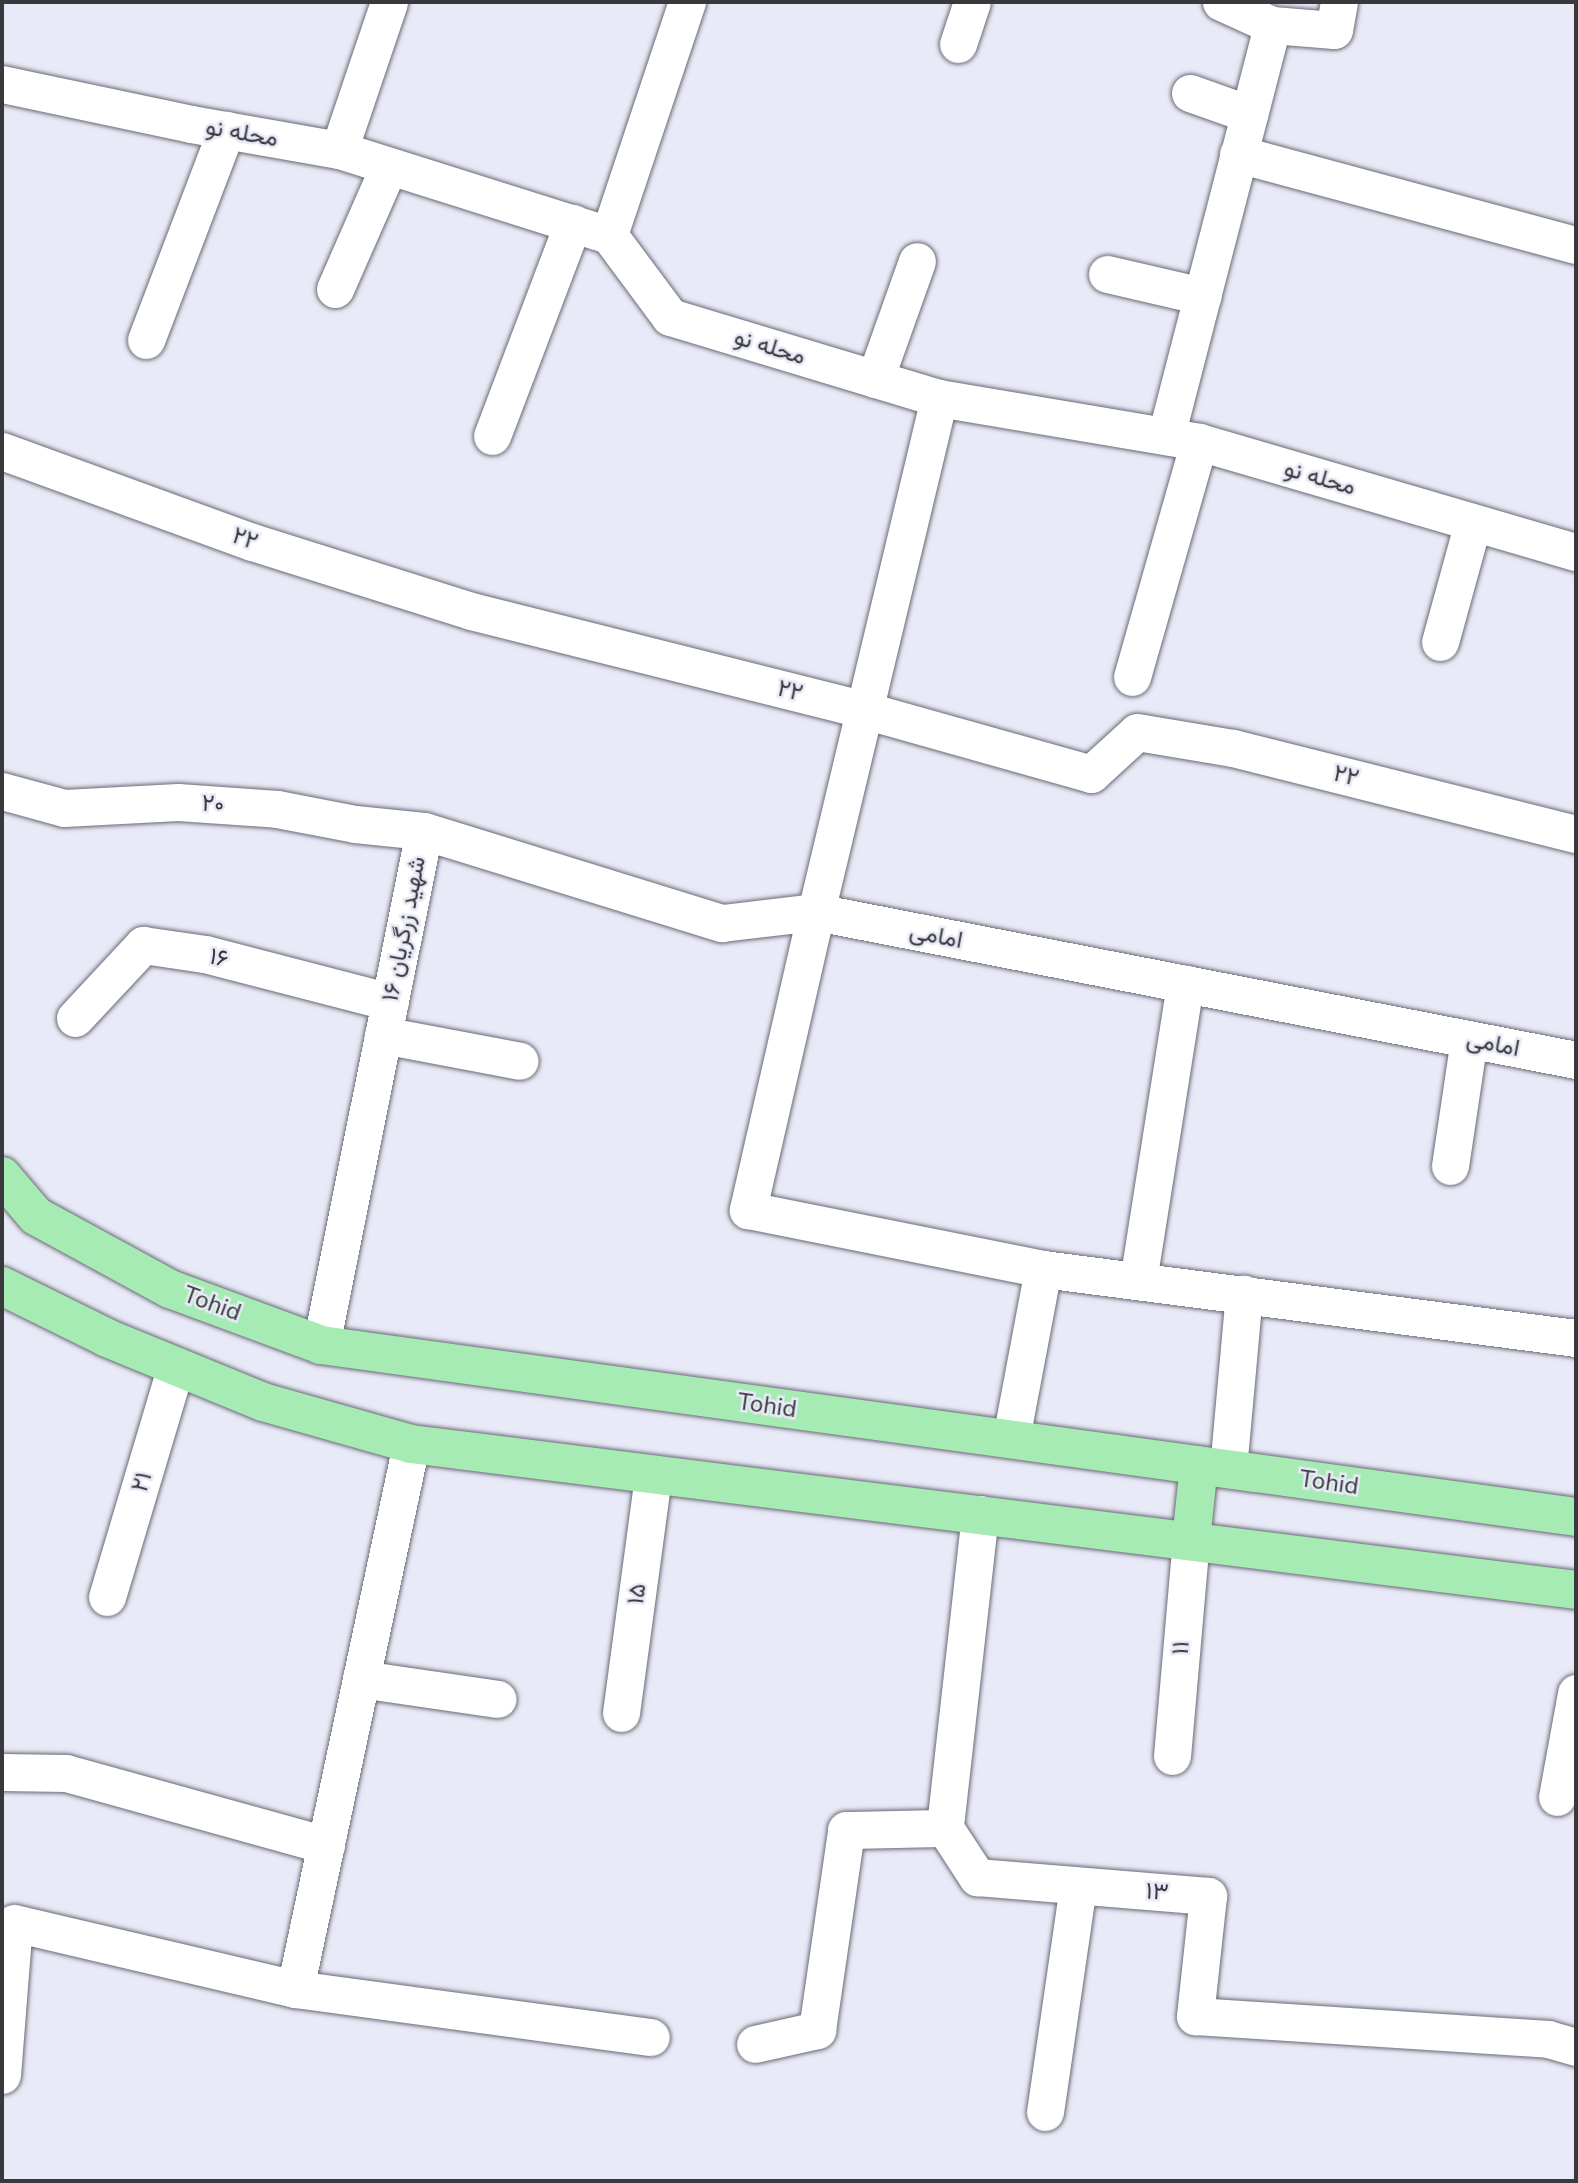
<!DOCTYPE html>
<html>
<head>
<meta charset="utf-8">
<style>
  body { margin:0 }
  #map { position:relative; width:1578px; height:2183px; overflow:hidden; background:#e9eaf7; font-family:"Nunito Sans",Vazirmatn,sans-serif }
  div>[style] { position:absolute }
  [style*='--x'] { left:calc(var(--x)*1px); top:calc(var(--y)*1px); width:calc(var(--w)*1px); rotate:calc(var(--a)*1deg) }
  .roads { filter:drop-shadow(0 0 2px #696a75) drop-shadow(0 0 2px #696a75) }
  .minor>* { height:37px; margin:-18.5px; padding:0 18.5px; transform-origin:18.5px; border-radius:18.5px; background:#fff }
  .major>* { height:38px; margin:-19px; padding:0 19px; transform-origin:19px; border-radius:19px; background:#a6ebb4 }
  span { translate:-50% -50%; white-space:nowrap; text-align:center; line-height:1.15; -webkit-text-stroke:5px #e9eaf7; paint-order:stroke }
  .street-label { font-size:24px; color:#38383d }
  .frame { position:absolute; inset:0; border:4px solid #38383d; pointer-events:none }
</style>
</head>
<body>
<div id="map">
  <div class="roads">
    <div class="minor">
      <div style="--x:1221;--y:2;--w:56;--a:24.3"></div>
      <div style="--x:958;--y:44;--w:44;--a:-71.6"></div>
      <div style="--x:2;--y:84;--w:193;--a:11.9"></div>
      <div style="--x:191;--y:124;--w:150;--a:10"></div>
      <div style="--x:339;--y:150;--w:283;--a:17.5"></div>
      <div style="--x:609;--y:235;--w:102;--a:53.4"></div>
      <div style="--x:670;--y:317;--w:281;--a:16.8"></div>
      <div style="--x:939;--y:398;--w:264;--a:9.6"></div>
      <div style="--x:1199;--y:442;--w:393;--a:16.3"></div>
      <div style="--x:1190;--y:93;--w:63;--a:19.6"></div>
      <div style="--x:339;--y:150;--w:156;--a:-71.3"></div>
      <div style="--x:1238;--y:154;--w:350;--a:15.1"></div>
      <div style="--x:609;--y:235;--w:246;--a:-71.5"></div>
      <div style="--x:1107;--y:274;--w:98;--a:13"></div>
      <div style="--x:335;--y:289;--w:134;--a:-66.3"></div>
      <div style="--x:146;--y:340;--w:225;--a:-69.1"></div>
      <div style="--x:875;--y:379;--w:125;--a:-70.4"></div>
      <div style="--x:939;--y:398;--w:529;--a:103.46"></div>
      <div style="--x:816;--y:912;--w:774;--a:11.02"></div>
      <div style="--x:492;--y:436;--w:228;--a:-69.2"></div>
      <div style="--x:1166;--y:436;--w:424;--a:-75.5"></div>
      <div style="--x:1272;--y:25;--w:62;--a:4.6"></div>
      <div style="--x:1334;--y:30;--w:28;--a:-80"></div>
      <div style="--x:2;--y:451;--w:266;--a:20"></div>
      <div style="--x:252;--y:542;--w:230;--a:17.5"></div>
      <div style="--x:471;--y:611;--w:405;--a:14.1"></div>
      <div style="--x:864;--y:710;--w:236;--a:15.7"></div>
      <div style="--x:1091;--y:774;--w:62;--a:-42.4"></div>
      <div style="--x:1137;--y:732;--w:97;--a:9.5"></div>
      <div style="--x:1233;--y:748;--w:354;--a:14.1"></div>
      <div style="--x:1440;--y:642;--w:124;--a:-74.6"></div>
      <div style="--x:1132;--y:677;--w:244;--a:-74.1"></div>
      <div style="--x:2;--y:791;--w:64;--a:15.3"></div>
      <div style="--x:64;--y:808;--w:114;--a:-3"></div>
      <div style="--x:178;--y:802;--w:99;--a:4"></div>
      <div style="--x:277;--y:809;--w:79;--a:10.9"></div>
      <div style="--x:355;--y:824;--w:69;--a:5.8"></div>
      <div style="--x:75;--y:1018;--w:100;--a:-47"></div>
      <div style="--x:143;--y:945;--w:63;--a:8.3"></div>
      <div style="--x:205;--y:954;--w:191;--a:14.5"></div>
      <div style="--x:383;--y:1035;--w:139;--a:10.7"></div>
      <div style="--x:1450;--y:1166;--w:128;--a:-81.5"></div>
      <div style="--x:1043;--y:1269;--w:537;--a:7.38"></div>
      <div style="--x:1138;--y:1281;--w:301;--a:-81"></div>
      <div style="--x:321;--y:1345;--w:524;--a:-78.67"></div>
      <div style="--x:424;--y:831;--w:312;--a:17.2"></div>
      <div style="--x:722;--y:923;--w:95;--a:-6.7"></div>
      <div style="--x:816;--y:912;--w:306;--a:102.9"></div>
      <div style="--x:748;--y:1210;--w:301;--a:11.3"></div>
      <div style="--x:1043;--y:1269;--w:173;--a:100.7"></div>
      <div style="--x:1228;--y:1469;--w:176;--a:-84.8"></div>
      <div style="--x:980;--y:1514;--w:316;--a:96.4"></div>
      <div style="--x:945;--y:1828;--w:59;--a:56.9"></div>
      <div style="--x:977;--y:1877;--w:232;--a:4.7"></div>
      <div style="--x:1208;--y:1896;--w:121;--a:96.2"></div>
      <div style="--x:1195;--y:2016;--w:354;--a:3.7"></div>
      <div style="--x:1548;--y:2039;--w:29;--a:16"></div>
      <div style="--x:107;--y:1597;--w:241;--a:-73.4"></div>
      <div style="--x:361;--y:1679;--w:138;--a:8.3"></div>
      <div style="--x:621;--y:1713;--w:240;--a:-82.3"></div>
      <div style="--x:1172;--y:1756;--w:217;--a:-85"></div>
      <div style="--x:2;--y:1772;--w:64;--a:0.9"></div>
      <div style="--x:66;--y:1773;--w:270;--a:15.5"></div>
      <div style="--x:1557;--y:1797;--w:106;--a:-79.6"></div>
      <div style="--x:295;--y:1989;--w:359;--a:7.7"></div>
      <div style="--x:755;--y:2044;--w:64;--a:-12.7"></div>
      <div style="--x:817;--y:2030;--w:202;--a:-81.7"></div>
      <div style="--x:846;--y:1830;--w:99;--a:-1.2"></div>
      <div style="--x:2;--y:2075;--w:152;--a:-85.5"></div>
      <div style="--x:14;--y:1923;--w:289;--a:13.2"></div>
      <div style="--x:295;--y:1989;--w:557;--a:-77.98"></div>
      <div style="--x:1045;--y:2112;--w:228;--a:-81.7"></div>
    </div>
    <div class="major">
      <div style="--x:2;--y:1176;--w:52;--a:49.6"></div>
      <div style="--x:36;--y:1216;--w:153;--a:28.6"></div>
      <div style="--x:170;--y:1289;--w:161;--a:20.3"></div>
      <div style="--x:321;--y:1345;--w:1267;--a:7.8"></div>
      <div style="--x:2;--y:1286;--w:117;--a:26.3"></div>
      <div style="--x:107;--y:1338;--w:169;--a:22.3"></div>
      <div style="--x:263;--y:1402;--w:154;--a:15.8"></div>
      <div style="--x:411;--y:1444;--w:1174;--a:7.14"></div>
      <div style="--x:1191;--y:1540;--w:75;--a:-83.9"></div>
    </div>
  </div>
  <div class="street-label">
    <span style="left:242px;top:133px;rotate:10deg">محله نو</span>
    <span style="left:770px;top:347px;rotate:17deg">محله نو</span>
    <span style="left:1320px;top:478px;rotate:16deg">محله نو</span>
    <span style="left:245px;top:539px;rotate:19deg">۲۲</span>
    <span style="left:790px;top:691px;rotate:14deg">۲۲</span>
    <span style="left:1346px;top:776px;rotate:14deg">۲۲</span>
    <span style="left:213px;top:804px;rotate:4deg">۲۰</span>
    <span style="left:404px;top:929px;rotate:-79deg">۱۶ شهید زرگریان</span>
    <span style="left:936px;top:936px;rotate:11deg">امامی</span>
    <span style="left:219px;top:958px;rotate:13deg">۱۶</span>
    <span style="left:1493px;top:1044px;rotate:11deg">امامی</span>
    <span style="left:212px;top:1304px;rotate:20deg">Tohid</span>
    <span style="left:767px;top:1406px;rotate:8deg">Tohid</span>
    <span style="left:142px;top:1482px;rotate:-73deg">۲۱</span>
    <span style="left:1329px;top:1483px;rotate:8deg">Tohid</span>
    <span style="left:637px;top:1594px;rotate:-82deg">۱۵</span>
    <span style="left:1181px;top:1648px;rotate:-85deg">۱۱</span>
    <span style="left:1157px;top:1892px;rotate:5deg">۱۳</span>
  </div>
  <div class="frame"></div>
</div>
</body>
</html>
